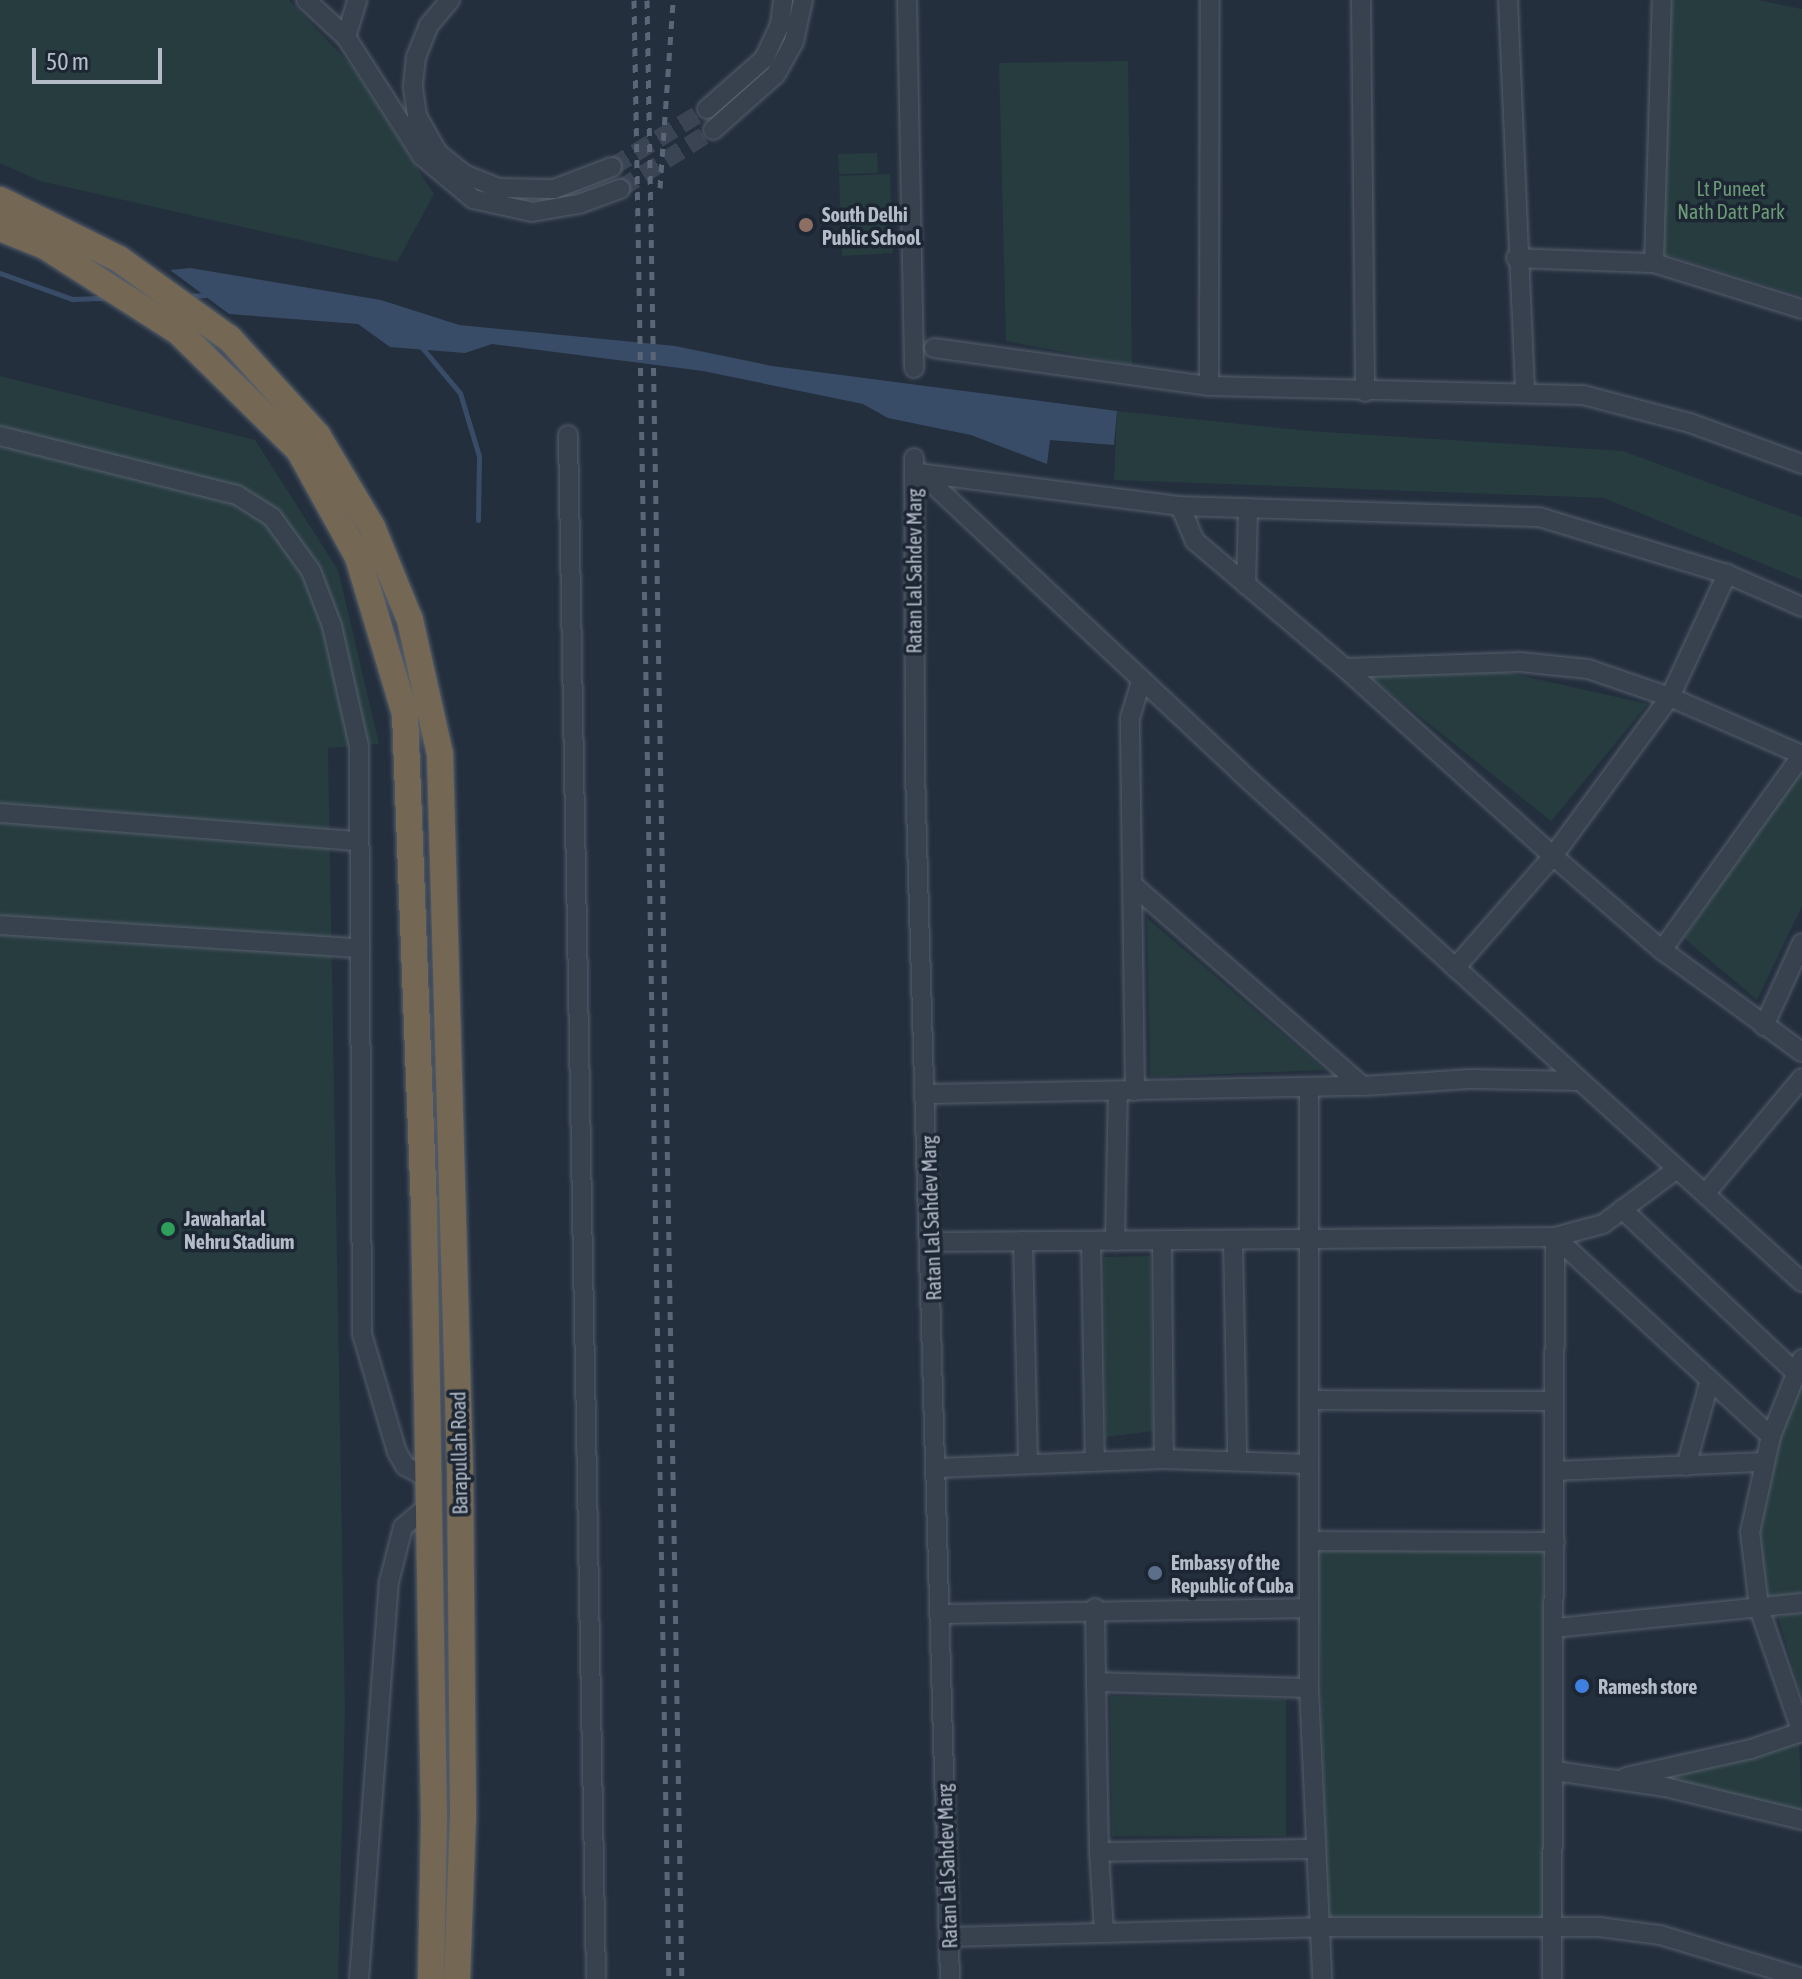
<!DOCTYPE html>
<html>
<head>
<meta charset="utf-8">
<style>
  body { margin:0 }
  #map { position:relative; width:1802px; height:1979px; overflow:hidden; background:#242f3e; font-family:"Asap Condensed",sans-serif }
  div>[style] { position:absolute }
  [style*='--x'] { left:calc(var(--x)*1px); top:calc(var(--y)*1px); width:calc(var(--w)*1px); rotate:calc(var(--a)*1deg) }
  .green>* { inset:0; background:#263c3f }
  .water>* { inset:0; background:#394c67 }
  .stream>* { height:5px; margin:-2.5px; padding:0 2.5px; transform-origin:2.5px; border-radius:2.5px; background:#394c67 }
  .minor-tunnel>* { height:18px; margin-top:-9px; transform-origin:0; background:repeating-linear-gradient(90deg,#3a4453 0 18px,transparent 0 27px) }
  .roads { filter:drop-shadow(0 0 2px #565f6c) drop-shadow(0 0 2px #565f6c) }
  .minor>* { height:18px; margin:-9px; padding:0 9px; transform-origin:9px; border-radius:9px; background:#38414e }
  .highway>* { height:26px; margin:-13px; padding:0 13px; transform-origin:13px; border-radius:13px; background:#746855 }
  .rail>* { height:5px; margin-top:-2.5px; transform-origin:0; background:repeating-linear-gradient(90deg,#5a6575 0 8px,transparent 0 16px) }
  .dots>* { width:22px; height:22px; translate:-50% -50%; box-sizing:border-box; border:4px solid #1d2633; border-radius:50% }
  span { translate:-50% -50%; white-space:nowrap; text-align:center; line-height:1.15; -webkit-text-stroke:7px #1d2633; paint-order:stroke }
  .park-label { font-size:20px; color:#6b9a76 }
  .poi-label { font-size:20px; color:#b4bcc9; font-weight:700 }
  .left { translate:0 -50%; text-align:left }
  .street-label { font-size:20px; color:#b4bcc9 }
  .scale { position:absolute; left:32px; top:48px; width:130px; height:36px; box-sizing:border-box; border:4px solid #b4bcc9; border-top:0; padding-left:10px; font-size:24px; line-height:28px; white-space:nowrap; color:#b4bcc9; -webkit-text-stroke:6px #1d2633; paint-order:stroke }
</style>
</head>
<body>
<div id="map">
  <div class="green">
    <div style="clip-path:polygon(0 0,289px 0,351px 65px,434px 194px,397px 262px,40px 181px,0 163px)"></div>
    <div style="clip-path:polygon(1669px 0,1757px 0,1802px 9px,1802px 296px,1658px 252px)"></div>
    <div style="clip-path:polygon(1128px 61px,1132px 365px,1006px 341px,999px 63px)"></div>
    <div style="clip-path:polygon(877px 153px,878px 173px,839px 174px,838px 154px)"></div>
    <div style="clip-path:polygon(890px 174px,893px 253px,842px 256px,839px 176px)"></div>
    <div style="clip-path:polygon(0 376px,255px 440px,338px 570px,379px 744px,328px 748px,345px 1710px,338px 1979px,0 1979px)"></div>
    <div style="clip-path:polygon(1117px 411px,1309px 431px,1623px 451px,1802px 517px,1802px 580px,1604px 498px,1114px 480px)"></div>
    <div style="clip-path:polygon(1505px 672px,1648px 704px,1551px 821px,1369px 676px)"></div>
    <div style="clip-path:polygon(1802px 768px,1802px 906px,1757px 1000px,1684px 938px)"></div>
    <div style="clip-path:polygon(1147px 918px,1325px 1070px,1150px 1077px)"></div>
    <div style="clip-path:polygon(1150px 1256px,1153px 1431px,1106px 1437px,1104px 1257px)"></div>
    <div style="clip-path:polygon(1802px 1379px,1802px 1593px,1764px 1599px,1759px 1520px,1776px 1446px)"></div>
    <div style="clip-path:polygon(1543px 1550px,1546px 1918px,1327px 1917px,1318px 1551px)"></div>
    <div style="clip-path:polygon(1802px 1613px,1802px 1697px,1778px 1617px)"></div>
    <div style="clip-path:polygon(1110px 1696px,1286px 1699px,1286px 1836px,1112px 1836px)"></div>
    <div style="clip-path:polygon(1799px 1740px,1802px 1813px,1656px 1778px)"></div>
  </div>
  <div class="water">
    <div style="clip-path:polygon(190px 268px,381px 300px,459px 325px,675px 346px,772px 366px,1117px 411px,1114px 445px,1050px 440px,1047px 464px,971px 435px,888px 418px,863px 404px,703px 371px,492px 344px,465px 353px,390px 347px,358px 324px,229px 314px,170px 270px)"></div>
  </div>
  <div class="stream">
    <div style="--x:0;--y:273;--w:77;--a:19.9"></div>
    <div style="--x:72;--y:299;--w:34;--a:-2"></div>
    <div style="--x:188;--y:296;--w:22;--a:-3"></div>
    <div style="--x:419;--y:344;--w:64;--a:50.1"></div>
    <div style="--x:460;--y:393;--w:66;--a:73.2"></div>
    <div style="--x:479;--y:456;--w:64;--a:90.9"></div>
  </div>
  <div class="minor-tunnel">
    <div style="--x:612;--y:167;--w:111;--a:-31.4"></div>
    <div style="--x:620;--y:189;--w:110;--a:-32.4"></div>
  </div>
  <div class="roads">
    <div class="minor">
      <div style="--x:306;--y:0;--w:54;--a:42.8"></div>
      <div style="--x:346;--y:37;--w:141;--a:57.4"></div>
      <div style="--x:422;--y:156;--w:67;--a:40.1"></div>
      <div style="--x:473;--y:199;--w:60;--a:12.4"></div>
      <div style="--x:532;--y:212;--w:48;--a:-9.7"></div>
      <div style="--x:579;--y:204;--w:44;--a:-20.1"></div>
      <div style="--x:450;--y:0;--w:33;--a:130"></div>
      <div style="--x:429;--y:25;--w:35;--a:112"></div>
      <div style="--x:416;--y:57;--w:30;--a:96"></div>
      <div style="--x:413;--y:87;--w:29;--a:82"></div>
      <div style="--x:417;--y:116;--w:43;--a:60.4"></div>
      <div style="--x:438;--y:153;--w:33;--a:39"></div>
      <div style="--x:464;--y:174;--w:37;--a:22"></div>
      <div style="--x:498;--y:188;--w:56;--a:1"></div>
      <div style="--x:554;--y:189;--w:62;--a:-20.8"></div>
      <div style="--x:907;--y:0;--w:368;--a:88.9"></div>
      <div style="--x:1361;--y:0;--w:392;--a:89.4"></div>
      <div style="--x:1508;--y:0;--w:390;--a:87.5"></div>
      <div style="--x:346;--y:37;--w:39;--a:-73"></div>
      <div style="--x:707;--y:109;--w:76;--a:-41.3"></div>
      <div style="--x:764;--y:59;--w:38;--a:-65"></div>
      <div style="--x:780;--y:25;--w:25;--a:-83"></div>
      <div style="--x:713;--y:130;--w:84;--a:-41.6"></div>
      <div style="--x:776;--y:74;--w:38;--a:-61"></div>
      <div style="--x:794;--y:41;--w:42;--a:-77.6"></div>
      <div style="--x:1516;--y:258;--w:138;--a:2.1"></div>
      <div style="--x:1654;--y:263;--w:263;--a:-88.3"></div>
      <div style="--x:1654;--y:263;--w:155;--a:17.3"></div>
      <div style="--x:934;--y:348;--w:278;--a:7.9"></div>
      <div style="--x:1209;--y:386;--w:374;--a:1.4"></div>
      <div style="--x:1583;--y:395;--w:111;--a:14.7"></div>
      <div style="--x:1690;--y:423;--w:119;--a:20.1"></div>
      <div style="--x:1209;--y:386;--w:386;--a:-89.9"></div>
      <div style="--x:568;--y:435;--w:1544;--a:88.96"></div>
      <div style="--x:0;--y:436;--w:244;--a:14"></div>
      <div style="--x:237;--y:495;--w:41;--a:32.2"></div>
      <div style="--x:272;--y:517;--w:67;--a:54.2"></div>
      <div style="--x:311;--y:571;--w:59;--a:69.1"></div>
      <div style="--x:332;--y:626;--w:123;--a:77.3"></div>
      <div style="--x:359;--y:746;--w:588;--a:89.71"></div>
      <div style="--x:362;--y:1334;--w:123;--a:73.5"></div>
      <div style="--x:397;--y:1452;--w:16;--a:60"></div>
      <div style="--x:405;--y:1466;--w:27;--a:28"></div>
      <div style="--x:914;--y:458;--w:314;--a:89.8"></div>
      <div style="--x:915;--y:772;--w:1208;--a:88.34"></div>
      <div style="--x:919;--y:473;--w:263;--a:7.2"></div>
      <div style="--x:1180;--y:506;--w:359;--a:1.8"></div>
      <div style="--x:1539;--y:517;--w:196;--a:16.9"></div>
      <div style="--x:1727;--y:574;--w:82;--a:23.7"></div>
      <div style="--x:922;--y:474;--w:436;--a:43.1"></div>
      <div style="--x:1240;--y:772;--w:759;--a:42.22"></div>
      <div style="--x:1180;--y:506;--w:38;--a:67"></div>
      <div style="--x:1195;--y:541;--w:197;--a:40.3"></div>
      <div style="--x:1345;--y:668;--w:280;--a:42.1"></div>
      <div style="--x:1553;--y:856;--w:144;--a:40.8"></div>
      <div style="--x:1662;--y:950;--w:173;--a:36.1"></div>
      <div style="--x:1246;--y:585;--w:77;--a:-88.5"></div>
      <div style="--x:1345;--y:668;--w:175;--a:-2"></div>
      <div style="--x:1520;--y:662;--w:68;--a:5.9"></div>
      <div style="--x:1588;--y:669;--w:87;--a:18.9"></div>
      <div style="--x:1670;--y:697;--w:144;--a:23.7"></div>
      <div style="--x:0;--y:813;--w:360;--a:4.5"></div>
      <div style="--x:1133;--y:885;--w:305;--a:41.2"></div>
      <div style="--x:0;--y:925;--w:361;--a:3.7"></div>
      <div style="--x:1662;--y:950;--w:240;--a:-54.3"></div>
      <div style="--x:1455;--y:968;--w:149;--a:-48.8"></div>
      <div style="--x:1553;--y:856;--w:197;--a:-53.7"></div>
      <div style="--x:1670;--y:697;--w:136;--a:-65.1"></div>
      <div style="--x:1764;--y:1026;--w:91;--a:-65.4"></div>
      <div style="--x:1309;--y:1088;--w:600;--a:90"></div>
      <div style="--x:1309;--y:1688;--w:291;--a:87.4"></div>
      <div style="--x:1135;--y:1091;--w:373;--a:-90.8"></div>
      <div style="--x:1130;--y:718;--w:38;--a:-73"></div>
      <div style="--x:928;--y:1094;--w:435;--a:-1.1"></div>
      <div style="--x:1363;--y:1086;--w:107;--a:-3.7"></div>
      <div style="--x:1470;--y:1079;--w:110;--a:1"></div>
      <div style="--x:1705;--y:1194;--w:151;--a:-50.1"></div>
      <div style="--x:1622;--y:1209;--w:238;--a:43.3"></div>
      <div style="--x:1555;--y:1237;--w:294;--a:42.7"></div>
      <div style="--x:1233;--y:1240;--w:218;--a:88.9"></div>
      <div style="--x:1023;--y:1241;--w:223;--a:88.7"></div>
      <div style="--x:1091;--y:1241;--w:219;--a:89"></div>
      <div style="--x:1115;--y:1241;--w:150;--a:-88.9"></div>
      <div style="--x:1162;--y:1241;--w:218;--a:89.5"></div>
      <div style="--x:932;--y:1242;--w:623;--a:-0.46"></div>
      <div style="--x:1555;--y:1237;--w:50;--a:-15.2"></div>
      <div style="--x:1603;--y:1224;--w:92;--a:-36.6"></div>
      <div style="--x:1802;--y:1359;--w:83;--a:111.9"></div>
      <div style="--x:1771;--y:1436;--w:98;--a:102.3"></div>
      <div style="--x:1750;--y:1532;--w:77;--a:83.2"></div>
      <div style="--x:1759;--y:1608;--w:132;--a:71"></div>
      <div style="--x:1310;--y:1400;--w:244;--a:0.2"></div>
      <div style="--x:1686;--y:1466;--w:89;--a:-74.4"></div>
      <div style="--x:937;--y:1468;--w:227;--a:-2.3"></div>
      <div style="--x:1164;--y:1459;--w:145;--a:2"></div>
      <div style="--x:1555;--y:1471;--w:209;--a:-2.5"></div>
      <div style="--x:1309;--y:1541;--w:246;--a:0.2"></div>
      <div style="--x:1095;--y:1608;--w:74;--a:89.2"></div>
      <div style="--x:939;--y:1614;--w:370;--a:-0.9"></div>
      <div style="--x:1555;--y:1628;--w:248;--a:-5.8"></div>
      <div style="--x:1309;--y:1688;--w:213;--a:-178.4"></div>
      <div style="--x:1096;--y:1682;--w:170;--a:89"></div>
      <div style="--x:1099;--y:1852;--w:215;--a:-0.8"></div>
      <div style="--x:1555;--y:1771;--w:111;--a:8.3"></div>
      <div style="--x:1665;--y:1787;--w:141;--a:13.5"></div>
      <div style="--x:1626;--y:1777;--w:128;--a:-12.6"></div>
      <div style="--x:1751;--y:1749;--w:53;--a:-18.8"></div>
      <div style="--x:1099;--y:1852;--w:79;--a:86.4"></div>
      <div style="--x:949;--y:1937;--w:371;--a:-1.5"></div>
      <div style="--x:1320;--y:1927;--w:279;--a:0"></div>
      <div style="--x:1599;--y:1927;--w:62;--a:7.5"></div>
      <div style="--x:1660;--y:1935;--w:148;--a:16.8"></div>
      <div style="--x:359;--y:1979;--w:398;--a:-85.7"></div>
      <div style="--x:389;--y:1582;--w:57;--a:-75.7"></div>
      <div style="--x:403;--y:1527;--w:34;--a:-40"></div>
      <div style="--x:1552;--y:1979;--w:742;--a:-89.77"></div>
    </div>
    <div class="highway">
      <div style="--x:0;--y:200;--w:133;--a:26.4"></div>
      <div style="--x:119;--y:259;--w:137;--a:35.8"></div>
      <div style="--x:230;--y:339;--w:130;--a:47.8"></div>
      <div style="--x:317;--y:435;--w:107;--a:59.1"></div>
      <div style="--x:372;--y:527;--w:100;--a:67.8"></div>
      <div style="--x:410;--y:620;--w:137;--a:77.4"></div>
      <div style="--x:440;--y:754;--w:716;--a:88.4"></div>
      <div style="--x:460;--y:1470;--w:346;--a:89.5"></div>
      <div style="--x:463;--y:1816;--w:163;--a:92.1"></div>
      <div style="--x:0;--y:228;--w:48;--a:21.8"></div>
      <div style="--x:45;--y:246;--w:159;--a:32.7"></div>
      <div style="--x:179;--y:332;--w:168;--a:44.5"></div>
      <div style="--x:299;--y:450;--w:122;--a:61.1"></div>
      <div style="--x:358;--y:557;--w:164;--a:73.3"></div>
      <div style="--x:405;--y:714;--w:494;--a:87.8"></div>
      <div style="--x:424;--y:1208;--w:612;--a:89.06"></div>
      <div style="--x:434;--y:1820;--w:159;--a:91.1"></div>
    </div>
  </div>
  <div class="rail">
    <div style="--x:634;--y:0;--w:1979;--a:88.99"></div>
    <div style="--x:647;--y:0;--w:1979;--a:88.99"></div>
    <div style="--x:660;--y:188;--w:188;--a:-86"></div>
  </div>
  <div class="dots">
    <div style="left:806px;top:225px;background:#8d6e63"></div>
    <div style="left:168px;top:1229px;background:#2e9e5b"></div>
    <div style="left:1155px;top:1573px;background:#5c6f8a"></div>
    <div style="left:1582px;top:1686px;background:#3f7fe0"></div>
  </div>
  <div class="park-label">
    <span style="left:1731px;top:200px">Lt Puneet<br>Nath Datt Park</span>
  </div>
  <div class="poi-label">
    <span class="left" style="left:822px;top:226px">South Delhi<br>Public School</span>
    <span class="left" style="left:184px;top:1230px">Jawaharlal<br>Nehru Stadium</span>
    <span class="left" style="left:1171px;top:1574px">Embassy of the<br>Republic of Cuba</span>
    <span class="left" style="left:1598px;top:1686px">Ramesh store</span>
  </div>
  <div class="street-label">
    <span style="left:914px;top:571px;rotate:-90deg">Ratan Lal Sahdev Marg</span>
    <span style="left:931px;top:1218px;rotate:-92deg">Ratan Lal Sahdev Marg</span>
    <span style="left:459px;top:1453px;rotate:-91deg">Barapullah Road</span>
    <span style="left:947px;top:1866px;rotate:-92deg">Ratan Lal Sahdev Marg</span>
  </div>
  <div class="scale">50 m</div>
</div>
</body>
</html>
